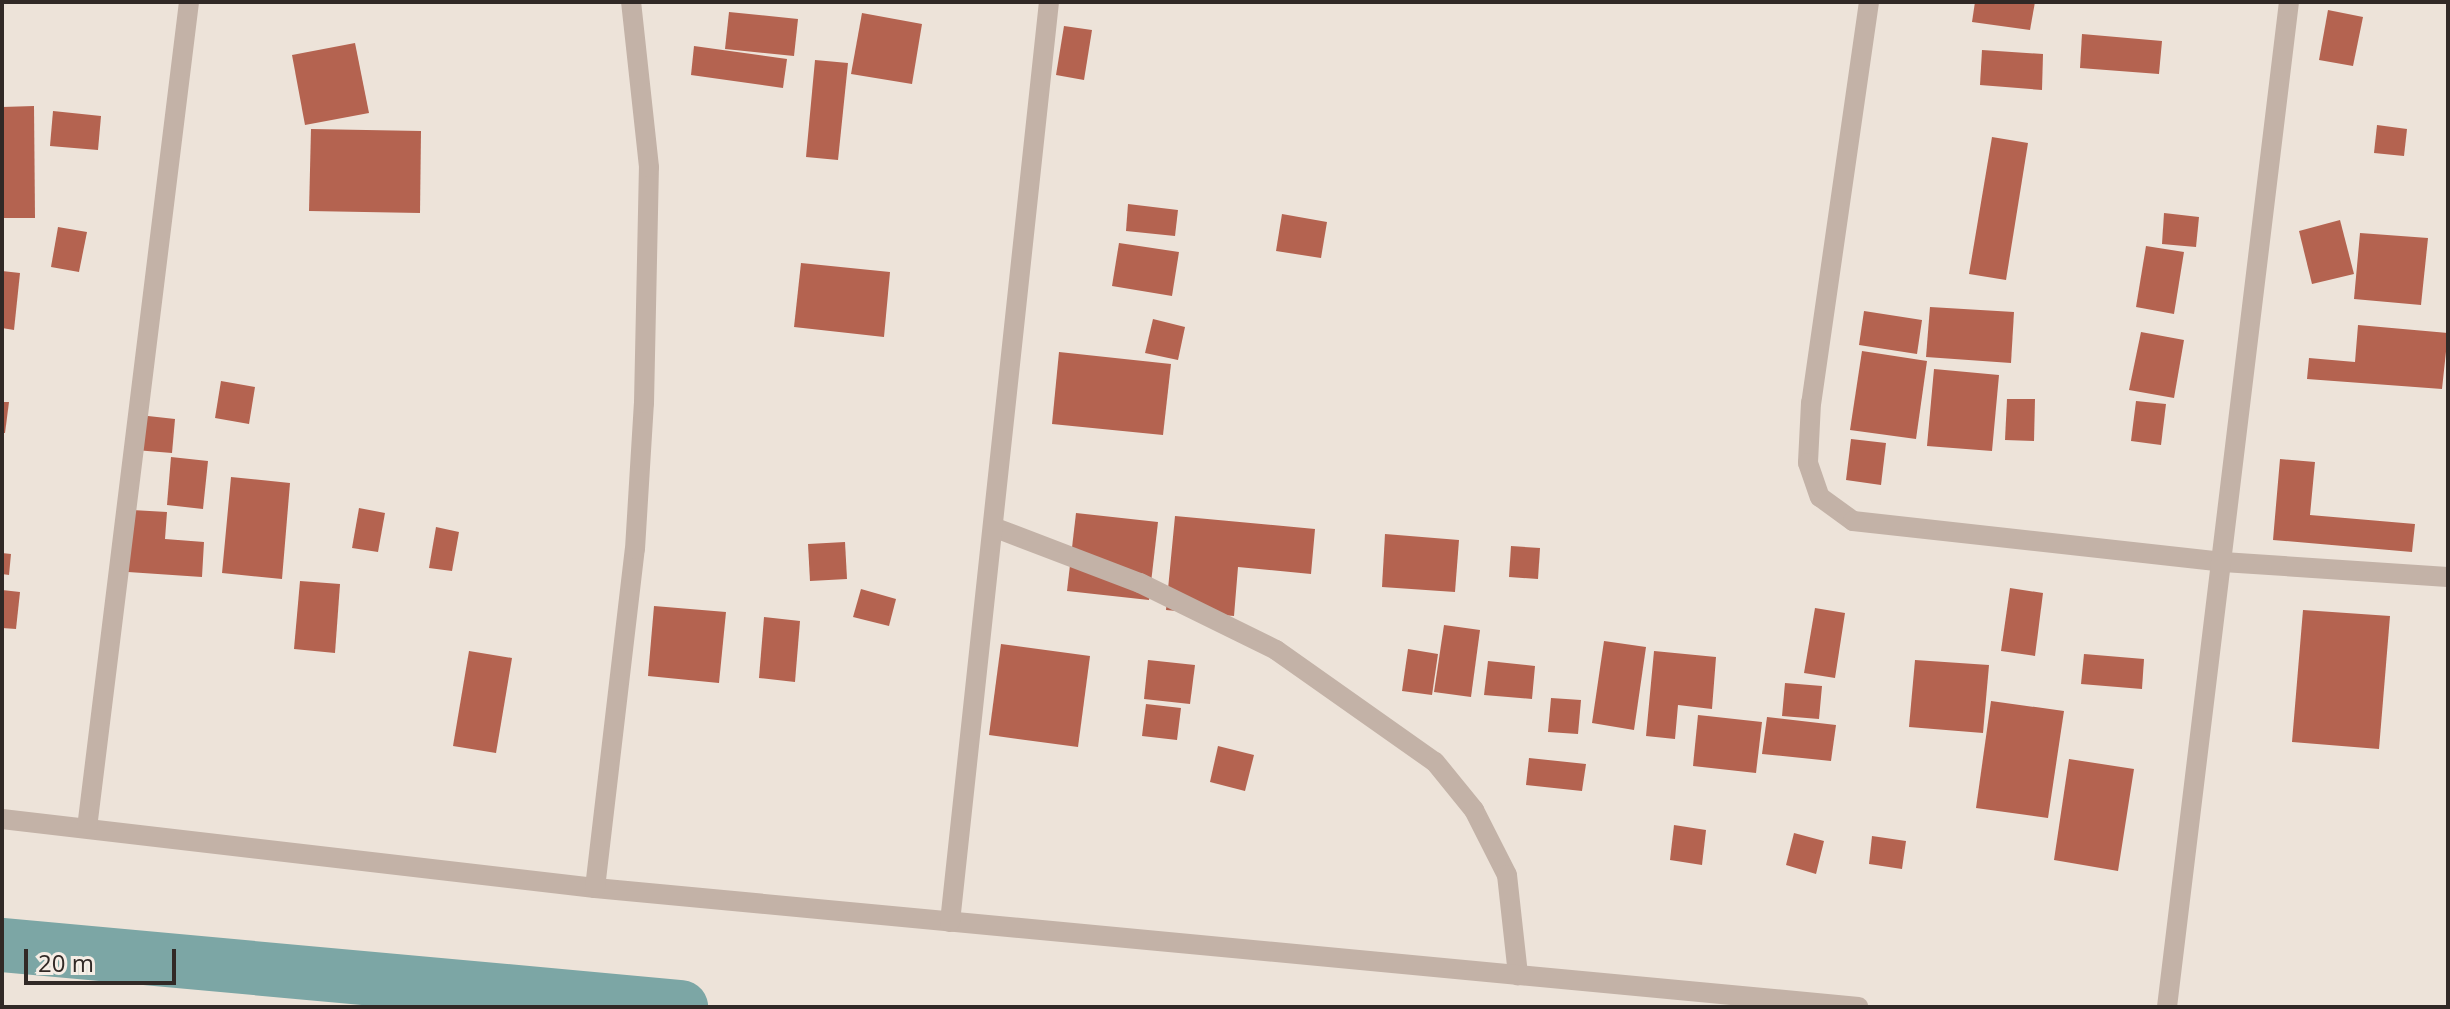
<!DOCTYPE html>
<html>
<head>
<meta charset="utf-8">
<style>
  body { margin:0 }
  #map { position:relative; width:2450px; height:1009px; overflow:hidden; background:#ede3d9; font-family:"Open Sans",sans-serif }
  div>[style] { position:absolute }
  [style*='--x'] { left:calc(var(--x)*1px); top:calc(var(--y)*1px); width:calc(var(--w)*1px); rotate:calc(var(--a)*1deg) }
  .canal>* { height:54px; margin:-27px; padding:0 27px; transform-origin:27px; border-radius:27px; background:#7ca6a5 }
  .building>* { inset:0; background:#b46350 }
  .minor>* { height:20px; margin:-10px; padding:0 10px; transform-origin:10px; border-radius:10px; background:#c3b2a7 }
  span { translate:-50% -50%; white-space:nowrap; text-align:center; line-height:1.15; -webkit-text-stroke:6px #f5ede5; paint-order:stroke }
  .frame { position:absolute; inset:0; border:4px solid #312926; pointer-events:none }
  .scale { position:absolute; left:24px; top:949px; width:152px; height:36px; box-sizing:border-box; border:4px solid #312926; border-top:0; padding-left:10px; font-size:24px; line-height:28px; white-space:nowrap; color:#312926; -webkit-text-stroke:6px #f5ede5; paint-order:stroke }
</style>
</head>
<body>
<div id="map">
  <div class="canal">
    <div style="--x:2;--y:945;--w:682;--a:5.22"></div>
  </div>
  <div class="building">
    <div style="clip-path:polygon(1975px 2px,2035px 2px,2030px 30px,1972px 22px)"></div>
    <div style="clip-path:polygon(2328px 10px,2363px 17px,2353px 66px,2319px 60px)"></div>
    <div style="clip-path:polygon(729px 12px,798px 19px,794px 56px,725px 49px)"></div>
    <div style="clip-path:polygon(862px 13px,922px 24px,912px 84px,851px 74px)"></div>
    <div style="clip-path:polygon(1064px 26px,1092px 30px,1084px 80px,1056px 75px)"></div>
    <div style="clip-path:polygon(2082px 34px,2162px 41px,2159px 74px,2080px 68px)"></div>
    <div style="clip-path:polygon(355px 43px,369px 113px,305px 125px,292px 55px)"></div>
    <div style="clip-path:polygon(694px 46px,787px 59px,783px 88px,691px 75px)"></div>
    <div style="clip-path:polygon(1982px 50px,2043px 54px,2042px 90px,1980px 85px)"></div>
    <div style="clip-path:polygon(815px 60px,848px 63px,838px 160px,806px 157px)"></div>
    <div style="clip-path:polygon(34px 106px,35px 218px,2px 218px,2px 107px)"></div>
    <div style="clip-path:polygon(53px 111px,101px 116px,98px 150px,50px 146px)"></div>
    <div style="clip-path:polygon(2377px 125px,2407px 129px,2404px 156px,2374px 153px)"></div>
    <div style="clip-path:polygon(311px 129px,421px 131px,420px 213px,309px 211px)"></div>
    <div style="clip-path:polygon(1992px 137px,2028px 143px,2006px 280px,1969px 274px)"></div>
    <div style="clip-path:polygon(1128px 204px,1178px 210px,1175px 236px,1126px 231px)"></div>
    <div style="clip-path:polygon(2164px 213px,2199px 217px,2196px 247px,2162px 244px)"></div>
    <div style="clip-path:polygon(1282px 214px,1327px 222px,1321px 258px,1276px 251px)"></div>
    <div style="clip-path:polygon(2340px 220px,2354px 274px,2312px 284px,2299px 231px)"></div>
    <div style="clip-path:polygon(58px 227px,87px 232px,79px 272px,51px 267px)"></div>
    <div style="clip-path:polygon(2360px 233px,2428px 238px,2421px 305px,2354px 299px)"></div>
    <div style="clip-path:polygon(1119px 243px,1179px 252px,1172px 296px,1112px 286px)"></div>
    <div style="clip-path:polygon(2146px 246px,2184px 252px,2174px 314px,2136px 307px)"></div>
    <div style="clip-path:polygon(801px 263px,890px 272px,884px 337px,794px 327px)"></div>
    <div style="clip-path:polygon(2px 271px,20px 273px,14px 330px,2px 328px)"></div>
    <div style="clip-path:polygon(1930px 307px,2014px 312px,2011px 363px,1926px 357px)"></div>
    <div style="clip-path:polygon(1864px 311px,1922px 320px,1917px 354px,1859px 345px)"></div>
    <div style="clip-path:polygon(1153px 319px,1185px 327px,1178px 360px,1145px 353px)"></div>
    <div style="clip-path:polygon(2358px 325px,2448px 333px,2442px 389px,2307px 379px,2309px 358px,2355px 362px)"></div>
    <div style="clip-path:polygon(2141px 332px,2184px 340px,2174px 398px,2129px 390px)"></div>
    <div style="clip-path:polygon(1862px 351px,1927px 361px,1916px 439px,1850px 430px)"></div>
    <div style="clip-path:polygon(1059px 352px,1171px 364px,1163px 435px,1052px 424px)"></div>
    <div style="clip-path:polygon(1934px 369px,1999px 375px,1992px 451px,1927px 446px)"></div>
    <div style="clip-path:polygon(221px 381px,255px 387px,249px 424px,215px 418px)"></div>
    <div style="clip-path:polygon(2007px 399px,2035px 399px,2034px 441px,2005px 440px)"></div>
    <div style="clip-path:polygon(2136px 401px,2166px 404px,2161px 445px,2131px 441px)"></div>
    <div style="clip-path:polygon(2px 402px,9px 402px,5px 433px,2px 433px)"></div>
    <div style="clip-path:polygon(139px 415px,175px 419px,172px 453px,135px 450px)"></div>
    <div style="clip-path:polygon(1851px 439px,1886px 443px,1881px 485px,1846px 480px)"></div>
    <div style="clip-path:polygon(171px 457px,208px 461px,203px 509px,167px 505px)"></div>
    <div style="clip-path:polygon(2280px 459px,2315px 462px,2310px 515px,2415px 524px,2412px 552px,2273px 540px)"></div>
    <div style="clip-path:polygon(231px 477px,290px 483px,282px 579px,222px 573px)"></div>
    <div style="clip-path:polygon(359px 508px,385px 513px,378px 552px,352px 548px)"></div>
    <div style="clip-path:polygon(132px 510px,167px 512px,165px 539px,204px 542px,202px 577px,128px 572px)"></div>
    <div style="clip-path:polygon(1076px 513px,1158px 522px,1149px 600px,1067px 591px)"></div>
    <div style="clip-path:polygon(1175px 516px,1315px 529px,1311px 574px,1238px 567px,1234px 616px,1166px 610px)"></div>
    <div style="clip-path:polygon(436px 527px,459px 532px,452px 571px,429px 568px)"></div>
    <div style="clip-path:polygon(1385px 534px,1459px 540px,1455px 592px,1382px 587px)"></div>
    <div style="clip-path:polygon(845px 542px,847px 579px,810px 581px,808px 544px)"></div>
    <div style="clip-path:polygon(1511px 546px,1540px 548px,1538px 579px,1509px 577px)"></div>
    <div style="clip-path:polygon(2px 553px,11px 554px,9px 575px,2px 574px)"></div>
    <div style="clip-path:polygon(300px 581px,340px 584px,335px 653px,294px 649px)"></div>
    <div style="clip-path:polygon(2010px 588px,2043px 593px,2035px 656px,2001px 651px)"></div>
    <div style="clip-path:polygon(861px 589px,896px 599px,889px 626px,853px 617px)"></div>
    <div style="clip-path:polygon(2px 590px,20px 592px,16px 629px,2px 628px)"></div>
    <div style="clip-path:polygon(654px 606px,726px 612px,719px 683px,648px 676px)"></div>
    <div style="clip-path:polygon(1815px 608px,1845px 613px,1835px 678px,1804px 673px)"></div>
    <div style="clip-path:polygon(2303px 610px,2390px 616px,2379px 749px,2292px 742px)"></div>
    <div style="clip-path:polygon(764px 617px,800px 621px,795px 682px,759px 678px)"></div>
    <div style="clip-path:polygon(1444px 625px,1480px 630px,1471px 697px,1434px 692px)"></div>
    <div style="clip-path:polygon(1604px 641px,1646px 647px,1634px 730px,1592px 723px)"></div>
    <div style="clip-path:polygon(1001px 644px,1090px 656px,1078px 747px,989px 735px)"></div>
    <div style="clip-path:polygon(1408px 649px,1438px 654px,1432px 695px,1402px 691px)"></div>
    <div style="clip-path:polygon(469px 651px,512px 658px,496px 753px,453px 746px)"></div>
    <div style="clip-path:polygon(1654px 651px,1716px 657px,1712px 709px,1678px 705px,1675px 739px,1646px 736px)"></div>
    <div style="clip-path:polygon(2084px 654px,2144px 659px,2142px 689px,2081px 684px)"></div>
    <div style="clip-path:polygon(1148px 660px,1195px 665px,1190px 704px,1144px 699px)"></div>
    <div style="clip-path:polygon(1915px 660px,1989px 665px,1983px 733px,1909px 727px)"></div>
    <div style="clip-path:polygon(1488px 661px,1535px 666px,1532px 699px,1484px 695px)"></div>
    <div style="clip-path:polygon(1785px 683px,1822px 686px,1819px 719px,1782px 716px)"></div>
    <div style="clip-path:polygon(1551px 698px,1581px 700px,1578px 734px,1548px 732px)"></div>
    <div style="clip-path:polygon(1991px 701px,2064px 711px,2048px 818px,1976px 808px)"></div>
    <div style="clip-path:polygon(1146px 704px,1181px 708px,1177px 740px,1142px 736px)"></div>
    <div style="clip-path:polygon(1698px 715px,1762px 722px,1756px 773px,1693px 766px)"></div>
    <div style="clip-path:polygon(1767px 717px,1836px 725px,1831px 761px,1762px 754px)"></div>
    <div style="clip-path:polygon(1218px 746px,1254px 755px,1245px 791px,1210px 782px)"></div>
    <div style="clip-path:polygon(1529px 758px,1586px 764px,1582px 791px,1526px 785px)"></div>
    <div style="clip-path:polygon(2069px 759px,2134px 769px,2118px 871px,2054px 860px)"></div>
    <div style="clip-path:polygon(1674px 825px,1706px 830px,1702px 865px,1670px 860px)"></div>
    <div style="clip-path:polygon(1794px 833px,1824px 841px,1816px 874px,1786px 865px)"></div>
    <div style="clip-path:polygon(1872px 836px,1906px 841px,1902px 869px,1869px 864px)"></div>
  </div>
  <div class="minor">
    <div style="--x:1869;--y:2;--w:405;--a:98.2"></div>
    <div style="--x:1811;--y:403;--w:60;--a:92.9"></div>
    <div style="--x:1808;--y:463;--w:36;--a:71"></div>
    <div style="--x:1820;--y:497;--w:41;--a:36"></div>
    <div style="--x:1853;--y:521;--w:372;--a:6.3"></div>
    <div style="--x:2223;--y:562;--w:225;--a:3.8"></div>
    <div style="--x:993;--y:527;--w:157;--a:20.9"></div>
    <div style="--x:1140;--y:583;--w:152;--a:26.2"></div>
    <div style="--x:1276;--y:650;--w:194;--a:35.2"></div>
    <div style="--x:1435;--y:762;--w:62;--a:50.9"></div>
    <div style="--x:1474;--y:810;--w:73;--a:63.1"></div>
    <div style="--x:1507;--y:875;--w:101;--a:83.7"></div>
    <div style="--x:2;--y:819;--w:597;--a:6.64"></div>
    <div style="--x:595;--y:888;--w:1269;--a:5.38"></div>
    <div style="--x:87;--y:828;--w:832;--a:-82.96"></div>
    <div style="--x:595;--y:888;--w:341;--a:-83.3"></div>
    <div style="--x:635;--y:549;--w:146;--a:-86.5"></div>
    <div style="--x:644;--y:403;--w:236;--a:-88.8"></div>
    <div style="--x:649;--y:167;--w:166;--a:-96.2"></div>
    <div style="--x:950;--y:922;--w:925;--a:-83.86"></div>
    <div style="--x:2167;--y:1007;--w:1012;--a:-83.08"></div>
  </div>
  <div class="frame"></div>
  <div class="scale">20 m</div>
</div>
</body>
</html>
